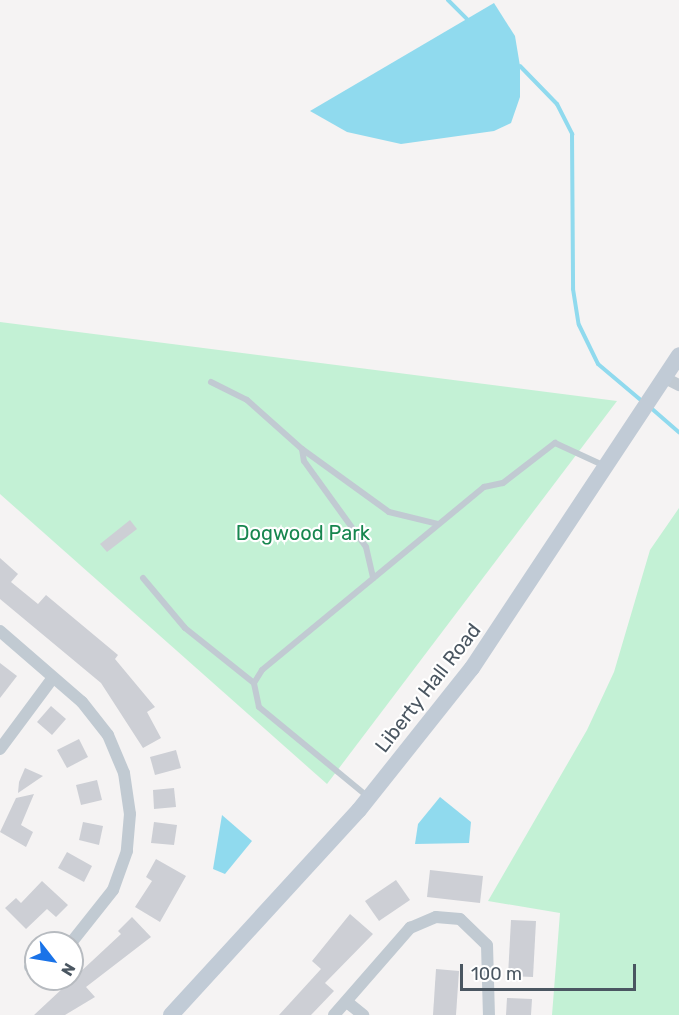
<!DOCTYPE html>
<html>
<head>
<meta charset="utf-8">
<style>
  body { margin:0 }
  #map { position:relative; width:679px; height:1015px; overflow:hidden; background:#f5f3f3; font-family:Rubik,sans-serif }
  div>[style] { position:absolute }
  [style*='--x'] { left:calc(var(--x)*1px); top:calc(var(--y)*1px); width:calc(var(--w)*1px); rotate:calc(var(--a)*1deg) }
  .green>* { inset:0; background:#c3f1d5 }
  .water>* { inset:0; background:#90daee }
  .stream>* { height:4px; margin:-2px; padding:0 2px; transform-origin:2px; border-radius:2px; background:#90daee }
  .building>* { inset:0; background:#cdcfd5 }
  .lane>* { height:6px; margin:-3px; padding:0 3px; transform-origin:3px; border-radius:3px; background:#c1cad2 }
  .street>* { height:12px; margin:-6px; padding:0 6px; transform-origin:6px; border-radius:6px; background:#c1cad2 }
  .secondary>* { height:16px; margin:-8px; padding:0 8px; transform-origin:8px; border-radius:8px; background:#c1cbd6 }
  span { translate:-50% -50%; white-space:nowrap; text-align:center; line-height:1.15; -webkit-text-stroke:4.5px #fff; paint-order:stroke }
  .park-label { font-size:20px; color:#17864f }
  .street-label { font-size:20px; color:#4a5661 }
  .north { position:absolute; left:24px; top:931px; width:60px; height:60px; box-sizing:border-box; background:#fff; border:2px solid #b7bbc0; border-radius:50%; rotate:121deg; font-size:16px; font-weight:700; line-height:24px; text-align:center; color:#4a5661 }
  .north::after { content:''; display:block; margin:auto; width:21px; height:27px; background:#1a73e8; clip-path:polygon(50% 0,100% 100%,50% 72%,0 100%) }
  .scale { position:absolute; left:460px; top:964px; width:176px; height:27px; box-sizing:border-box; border:3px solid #4a5661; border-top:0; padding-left:8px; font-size:18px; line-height:21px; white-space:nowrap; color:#4a5661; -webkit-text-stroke:4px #fff; paint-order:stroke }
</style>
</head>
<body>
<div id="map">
  <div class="green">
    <div style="clip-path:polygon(0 322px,617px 401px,327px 784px,0 494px)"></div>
    <div style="clip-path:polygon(679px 508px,679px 1015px,552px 1015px,560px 913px,488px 901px,587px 730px,614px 672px,650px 550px)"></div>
  </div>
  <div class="water">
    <div style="clip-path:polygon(494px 3px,515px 36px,520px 66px,520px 97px,511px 123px,494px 131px,401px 144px,347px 132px,310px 111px)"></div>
    <div style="clip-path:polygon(440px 797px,471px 822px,469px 843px,415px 844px,418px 824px)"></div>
    <div style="clip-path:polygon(222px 815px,252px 841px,225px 874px,213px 869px)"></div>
  </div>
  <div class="stream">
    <div style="--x:448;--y:0;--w:27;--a:45"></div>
    <div style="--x:520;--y:66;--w:53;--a:45.8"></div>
    <div style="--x:557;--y:104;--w:34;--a:63"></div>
    <div style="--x:572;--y:134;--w:155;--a:89.6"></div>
    <div style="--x:573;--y:289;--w:36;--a:81"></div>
    <div style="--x:579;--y:325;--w:43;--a:64"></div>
    <div style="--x:598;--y:364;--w:59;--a:40.2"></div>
    <div style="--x:651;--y:408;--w:37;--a:41"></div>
  </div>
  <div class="building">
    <div style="clip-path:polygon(130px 520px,137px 529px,107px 552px,100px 544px)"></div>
    <div style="clip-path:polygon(0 558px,18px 574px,11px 582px,38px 604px,46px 595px,118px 655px,115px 659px,155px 707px,147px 712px,161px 738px,143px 748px,101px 683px,0 599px)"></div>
    <div style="clip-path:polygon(0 663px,17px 676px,0 698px)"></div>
    <div style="clip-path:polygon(51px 706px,66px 719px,52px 735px,37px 722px)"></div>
    <div style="clip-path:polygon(79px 739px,88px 757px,67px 768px,57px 750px)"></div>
    <div style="clip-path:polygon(176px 750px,181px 768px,155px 775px,150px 757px)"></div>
    <div style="clip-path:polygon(25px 768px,43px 776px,18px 793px,19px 782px)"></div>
    <div style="clip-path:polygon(97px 780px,102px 800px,81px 805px,76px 785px)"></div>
    <div style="clip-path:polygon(174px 788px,176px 807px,154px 809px,153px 790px)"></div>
    <div style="clip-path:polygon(34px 794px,21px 825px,33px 832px,26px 847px,0 832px,16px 798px)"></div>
    <div style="clip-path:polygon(83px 822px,103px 826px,99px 845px,79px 840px)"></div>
    <div style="clip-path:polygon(154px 822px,177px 825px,174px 845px,151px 843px)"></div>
    <div style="clip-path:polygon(67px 852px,92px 866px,84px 882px,58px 868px)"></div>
    <div style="clip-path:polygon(156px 859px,186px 876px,160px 922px,135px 907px,152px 881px,146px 877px)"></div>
    <div style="clip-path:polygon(430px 870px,483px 876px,480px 903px,427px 897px)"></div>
    <div style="clip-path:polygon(396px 880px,410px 900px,379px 921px,365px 901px)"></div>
    <div style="clip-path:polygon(42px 881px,68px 905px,56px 917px,47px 909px,26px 929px,5px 908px,16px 898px,21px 903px)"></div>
    <div style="clip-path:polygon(350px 914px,373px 934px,325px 983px,334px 991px,311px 1015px,279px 1015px,321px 969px,312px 961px)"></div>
    <div style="clip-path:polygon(132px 917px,151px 937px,86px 987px,95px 997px,65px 1015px,34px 1015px,121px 934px,118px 931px)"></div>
    <div style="clip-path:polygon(511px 920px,536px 921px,533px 977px,508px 976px)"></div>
    <div style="clip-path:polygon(436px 969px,459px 971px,456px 1015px,433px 1015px)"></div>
    <div style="clip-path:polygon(507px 998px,532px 999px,531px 1015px,506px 1015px)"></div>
  </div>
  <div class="lane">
    <div style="--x:211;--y:382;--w:40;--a:26.6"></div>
    <div style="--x:247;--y:400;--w:74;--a:41.7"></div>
    <div style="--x:302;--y:449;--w:12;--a:81"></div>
    <div style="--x:304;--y:461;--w:106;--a:54.2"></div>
    <div style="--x:366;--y:547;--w:32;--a:77"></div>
    <div style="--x:302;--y:449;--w:107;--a:35.9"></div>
    <div style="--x:389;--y:512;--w:50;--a:13.8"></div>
    <div style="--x:143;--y:578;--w:65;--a:50"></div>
    <div style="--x:185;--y:628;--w:88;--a:38.6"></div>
    <div style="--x:367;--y:796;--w:140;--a:-140.5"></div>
    <div style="--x:259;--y:707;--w:25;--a:-102"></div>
    <div style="--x:254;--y:683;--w:15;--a:-58"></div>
    <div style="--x:262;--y:670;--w:288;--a:-39.5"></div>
    <div style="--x:484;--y:487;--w:19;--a:-12"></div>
    <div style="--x:503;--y:483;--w:66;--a:-37.6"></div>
    <div style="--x:555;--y:443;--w:55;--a:24.7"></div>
  </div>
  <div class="street">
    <div style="--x:665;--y:378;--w:16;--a:27"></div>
    <div style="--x:0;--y:631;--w:108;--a:40.9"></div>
    <div style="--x:82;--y:702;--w:42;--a:51.8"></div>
    <div style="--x:108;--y:735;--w:41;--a:67.2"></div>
    <div style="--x:124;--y:773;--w:41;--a:81.7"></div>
    <div style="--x:130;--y:814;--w:37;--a:95"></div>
    <div style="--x:127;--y:851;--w:41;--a:109.7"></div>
    <div style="--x:113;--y:890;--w:68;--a:128.4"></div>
    <div style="--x:0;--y:749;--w:87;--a:-53.4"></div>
    <div style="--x:30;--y:967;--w:6;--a:-9"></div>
    <div style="--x:347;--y:1002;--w:21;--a:39"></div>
    <div style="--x:334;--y:1015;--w:116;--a:-48.9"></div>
    <div style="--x:410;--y:928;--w:28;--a:-23"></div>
    <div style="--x:436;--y:917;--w:24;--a:5"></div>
    <div style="--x:460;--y:919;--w:37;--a:44"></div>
    <div style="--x:487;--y:945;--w:70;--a:88.4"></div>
  </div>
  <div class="secondary">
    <div style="--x:171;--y:1015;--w:278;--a:-47.5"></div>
    <div style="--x:359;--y:810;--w:181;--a:-51.5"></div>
    <div style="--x:472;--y:668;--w:375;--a:-56.5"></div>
  </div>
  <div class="park-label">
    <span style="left:303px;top:533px">Dogwood Park</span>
  </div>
  <div class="street-label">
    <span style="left:428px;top:688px;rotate:-52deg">Liberty Hall Road</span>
  </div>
  <div class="north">N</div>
  <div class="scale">100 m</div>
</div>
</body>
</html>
